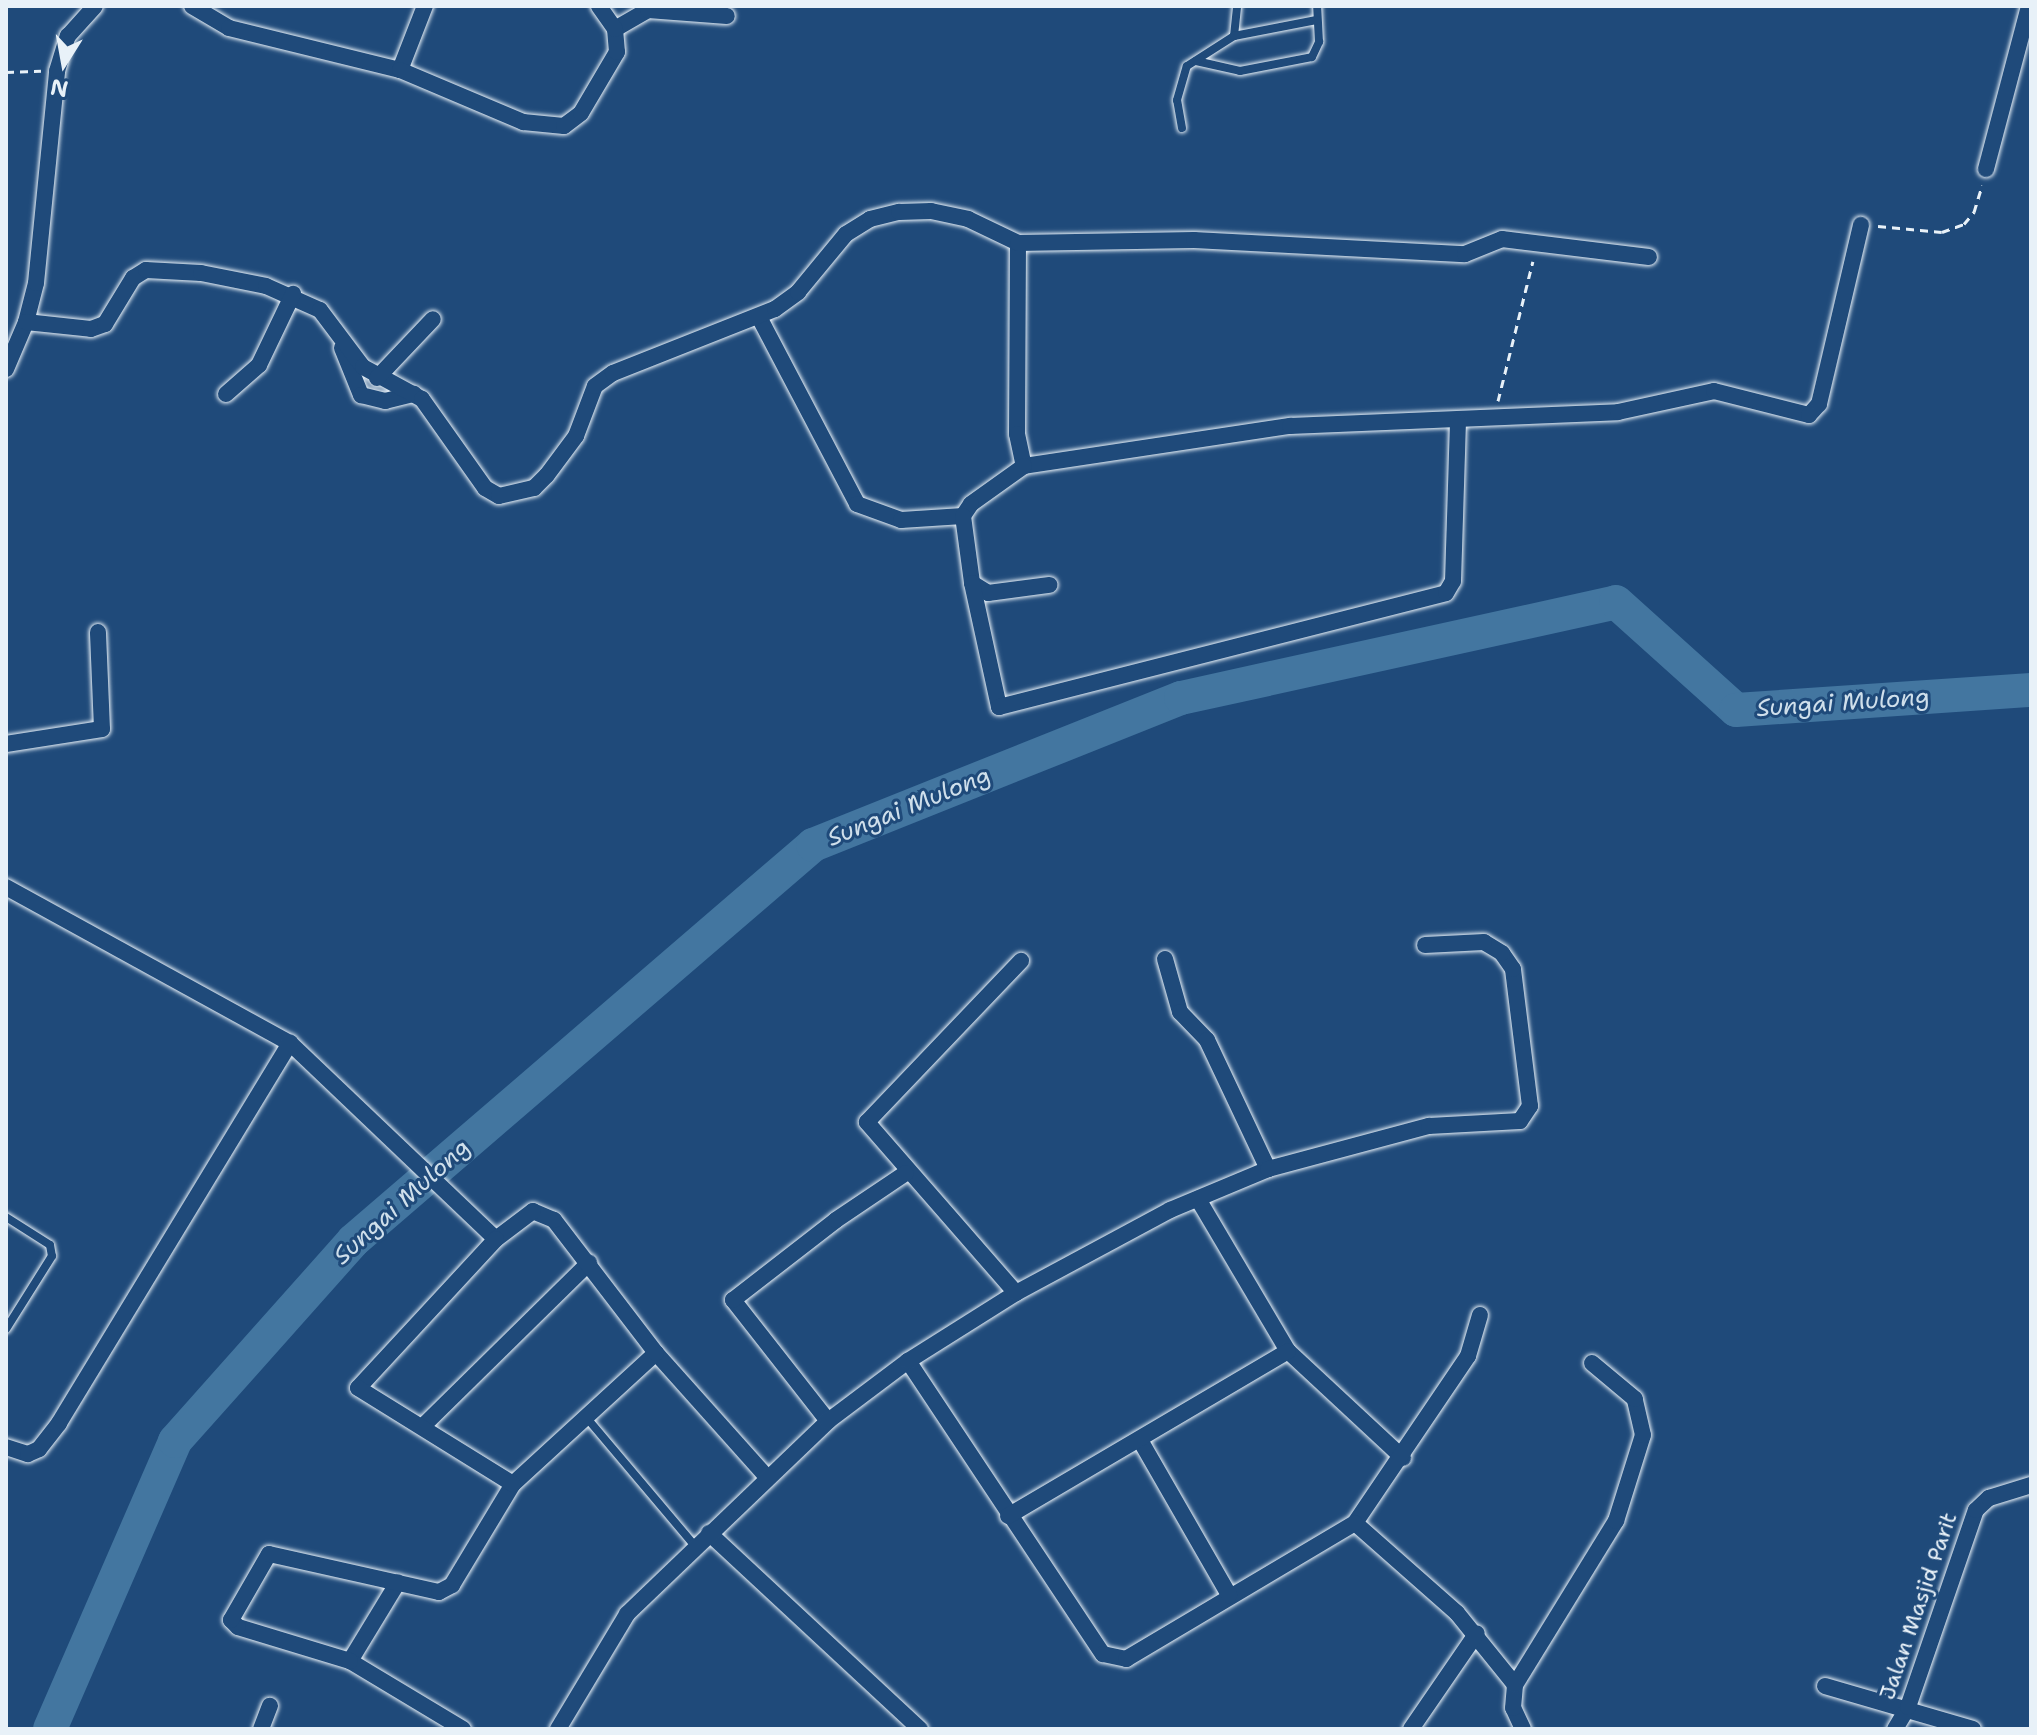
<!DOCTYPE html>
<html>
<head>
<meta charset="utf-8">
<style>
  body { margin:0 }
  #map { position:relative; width:2037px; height:1735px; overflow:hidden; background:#1f4a7a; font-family:"Shantell Sans",sans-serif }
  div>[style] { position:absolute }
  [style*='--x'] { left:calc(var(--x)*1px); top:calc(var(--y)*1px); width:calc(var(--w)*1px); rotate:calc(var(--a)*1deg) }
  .river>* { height:34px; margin:-17px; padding:0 17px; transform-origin:17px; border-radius:17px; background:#4376a0 }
  .path>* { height:3px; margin-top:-1.5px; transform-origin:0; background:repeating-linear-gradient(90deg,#e8f1f8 0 8px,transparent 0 14px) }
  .roads { filter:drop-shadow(0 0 2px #e8f1f8) drop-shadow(0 0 2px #e8f1f8) }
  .lane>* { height:8px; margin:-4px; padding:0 4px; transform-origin:4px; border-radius:4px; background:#1f4a7a }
  .street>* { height:16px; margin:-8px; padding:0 8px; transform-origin:8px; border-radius:8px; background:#1f4a7a }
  span { translate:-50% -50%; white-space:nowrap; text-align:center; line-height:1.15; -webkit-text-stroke:6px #1f4a7a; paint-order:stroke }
  .street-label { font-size:22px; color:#e8f1f8 }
  .water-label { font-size:24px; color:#cfdfeb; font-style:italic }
  .frame { position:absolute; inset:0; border:8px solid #e8f1f8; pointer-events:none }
  .north { position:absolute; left:24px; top:24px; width:80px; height:80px; -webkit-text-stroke:6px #1f4a7a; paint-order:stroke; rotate:191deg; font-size:22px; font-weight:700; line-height:32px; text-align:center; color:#e8f1f8 }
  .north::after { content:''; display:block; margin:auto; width:28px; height:36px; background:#e8f1f8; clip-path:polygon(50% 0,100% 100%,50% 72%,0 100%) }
</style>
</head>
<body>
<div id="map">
  <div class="river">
    <div style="--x:50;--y:1729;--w:314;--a:-66.5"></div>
    <div style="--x:175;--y:1441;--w:268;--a:-48.3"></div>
    <div style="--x:353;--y:1241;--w:607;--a:-40.72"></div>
    <div style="--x:813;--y:845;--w:396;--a:-21.8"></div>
    <div style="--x:1181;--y:698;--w:445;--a:-12.4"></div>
    <div style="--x:1616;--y:602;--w:161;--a:42"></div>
    <div style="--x:1736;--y:710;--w:296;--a:-3.9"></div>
  </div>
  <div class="path">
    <div style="--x:6;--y:72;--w:35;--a:-2"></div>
    <div style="--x:1878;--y:226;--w:64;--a:5.4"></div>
    <div style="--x:1942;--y:232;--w:23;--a:-20"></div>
    <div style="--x:1964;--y:224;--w:16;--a:-50"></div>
    <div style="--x:1974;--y:212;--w:28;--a:-73"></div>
    <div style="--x:1498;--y:401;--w:144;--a:-76"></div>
  </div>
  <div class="roads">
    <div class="lane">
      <div style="--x:1234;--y:36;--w:30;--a:-84"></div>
      <div style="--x:1196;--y:61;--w:45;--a:12.8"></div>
      <div style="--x:1240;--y:71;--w:73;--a:-11"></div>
      <div style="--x:1312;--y:57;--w:17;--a:-65"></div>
      <div style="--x:1319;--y:42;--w:36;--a:-93"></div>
      <div style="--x:1182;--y:128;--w:28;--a:-100"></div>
      <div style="--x:1177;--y:100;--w:35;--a:-74"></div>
      <div style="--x:1187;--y:66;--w:56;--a:-32.6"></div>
      <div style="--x:1234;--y:36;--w:84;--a:-11"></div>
      <div style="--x:6;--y:1217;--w:52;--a:32.5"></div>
      <div style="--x:50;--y:1245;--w:11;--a:80"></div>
      <div style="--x:52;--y:1256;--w:86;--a:122.2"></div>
      <div style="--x:586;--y:1417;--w:169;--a:49.8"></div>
    </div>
    <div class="street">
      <div style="--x:192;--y:6;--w:43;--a:30.7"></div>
      <div style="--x:229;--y:28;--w:176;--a:13.8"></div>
      <div style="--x:400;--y:70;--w:69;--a:-68.7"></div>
      <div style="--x:615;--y:29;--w:38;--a:-30"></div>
      <div style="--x:648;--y:10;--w:79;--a:4.3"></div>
      <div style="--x:400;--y:70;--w:134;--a:22.9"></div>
      <div style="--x:523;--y:122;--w:41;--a:5.6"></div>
      <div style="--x:564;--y:126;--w:21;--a:-37"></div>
      <div style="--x:581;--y:113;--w:71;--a:-59.5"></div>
      <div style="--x:617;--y:52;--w:23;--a:-95"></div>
      <div style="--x:615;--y:29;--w:28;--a:-125"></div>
      <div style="--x:1986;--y:169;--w:169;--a:-75.2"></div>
      <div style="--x:1018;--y:243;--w:191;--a:90.3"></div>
      <div style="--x:1017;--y:434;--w:33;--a:78"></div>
      <div style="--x:1024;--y:466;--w:269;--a:-8.6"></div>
      <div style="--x:1290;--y:426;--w:328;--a:-2.4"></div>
      <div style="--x:1618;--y:412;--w:98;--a:-12.3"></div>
      <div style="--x:1714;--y:391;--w:98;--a:14.2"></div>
      <div style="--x:1809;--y:415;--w:15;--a:-48"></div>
      <div style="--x:1819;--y:404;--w:184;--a:-76.8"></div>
      <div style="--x:759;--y:317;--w:211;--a:62.3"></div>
      <div style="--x:857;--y:504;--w:47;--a:20"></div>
      <div style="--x:901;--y:520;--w:62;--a:-3.7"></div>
      <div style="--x:26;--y:322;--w:40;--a:-75.6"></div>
      <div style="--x:36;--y:283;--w:213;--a:-84.3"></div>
      <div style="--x:57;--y:71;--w:37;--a:-73"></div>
      <div style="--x:68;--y:36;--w:40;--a:-48"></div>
      <div style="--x:342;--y:348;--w:51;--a:68"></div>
      <div style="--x:361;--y:395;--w:25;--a:14"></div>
      <div style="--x:385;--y:401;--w:30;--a:-14"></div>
      <div style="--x:6;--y:369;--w:51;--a:-66.9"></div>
      <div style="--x:26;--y:322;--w:65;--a:6.1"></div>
      <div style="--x:91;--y:329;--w:15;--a:-20"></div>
      <div style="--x:105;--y:324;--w:54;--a:-58.7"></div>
      <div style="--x:133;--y:278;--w:15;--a:-32"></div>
      <div style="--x:146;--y:270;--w:55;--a:3.1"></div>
      <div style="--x:201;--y:273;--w:66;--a:11.3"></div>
      <div style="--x:266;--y:286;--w:59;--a:24"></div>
      <div style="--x:320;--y:310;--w:71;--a:53"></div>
      <div style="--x:363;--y:367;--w:67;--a:28.5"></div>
      <div style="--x:422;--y:399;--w:109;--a:54.7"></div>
      <div style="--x:485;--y:488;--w:16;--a:30"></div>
      <div style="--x:499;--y:496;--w:36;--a:-13"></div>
      <div style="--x:534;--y:488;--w:18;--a:-45"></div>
      <div style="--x:547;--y:475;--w:49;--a:-53.4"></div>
      <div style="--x:576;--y:436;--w:53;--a:-69.2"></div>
      <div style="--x:595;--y:386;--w:22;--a:-36"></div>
      <div style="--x:613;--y:373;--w:174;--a:-21.6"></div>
      <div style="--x:775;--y:309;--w:29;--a:-36"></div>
      <div style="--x:798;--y:292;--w:75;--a:-50.4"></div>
      <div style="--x:846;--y:234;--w:28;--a:-32"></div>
      <div style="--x:870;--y:219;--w:30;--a:-14"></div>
      <div style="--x:899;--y:212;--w:32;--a:-2"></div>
      <div style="--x:931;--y:211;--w:38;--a:12"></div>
      <div style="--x:968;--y:219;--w:55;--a:25.6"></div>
      <div style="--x:1018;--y:243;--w:176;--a:-1"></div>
      <div style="--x:1194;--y:240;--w:271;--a:3"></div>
      <div style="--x:1465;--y:254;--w:40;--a:-22"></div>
      <div style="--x:1502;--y:239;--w:148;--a:7"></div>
      <div style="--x:377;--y:378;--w:81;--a:-46.5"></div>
      <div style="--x:226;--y:394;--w:44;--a:-41.3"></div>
      <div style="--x:259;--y:365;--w:79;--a:-64.4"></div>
      <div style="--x:1024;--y:466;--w:65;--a:144.4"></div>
      <div style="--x:971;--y:504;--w:14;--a:124"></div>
      <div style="--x:963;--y:516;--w:68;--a:82.3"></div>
      <div style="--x:972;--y:583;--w:19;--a:32"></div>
      <div style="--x:988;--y:593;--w:62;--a:-7.5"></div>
      <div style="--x:972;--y:583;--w:127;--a:77.7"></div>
      <div style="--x:999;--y:707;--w:461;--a:-14.3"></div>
      <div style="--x:1446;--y:593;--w:14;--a:-60"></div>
      <div style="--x:1453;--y:581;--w:159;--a:-88.2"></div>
      <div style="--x:6;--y:744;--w:97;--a:-8.9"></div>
      <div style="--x:102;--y:729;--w:97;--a:-92.4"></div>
      <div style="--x:6;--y:887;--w:324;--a:28.8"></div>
      <div style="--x:290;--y:1043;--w:284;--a:43.6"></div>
      <div style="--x:1165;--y:959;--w:55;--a:74.2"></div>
      <div style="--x:1180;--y:1012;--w:39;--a:46"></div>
      <div style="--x:1207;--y:1040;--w:143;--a:64.7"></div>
      <div style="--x:1198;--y:1199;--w:177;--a:59.4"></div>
      <div style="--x:1288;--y:1351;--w:157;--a:42.9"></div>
      <div style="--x:1016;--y:1293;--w:227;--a:-131.1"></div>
      <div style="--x:867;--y:1122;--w:223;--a:-46.3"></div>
      <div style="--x:1480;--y:1315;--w:43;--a:106.3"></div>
      <div style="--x:1468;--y:1356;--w:202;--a:124.1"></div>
      <div style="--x:1355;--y:1523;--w:136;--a:41.4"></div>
      <div style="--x:1457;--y:1613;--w:92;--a:51.1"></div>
      <div style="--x:656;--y:1353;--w:166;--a:48.2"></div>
      <div style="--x:908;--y:1361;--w:352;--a:56.4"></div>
      <div style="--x:1103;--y:1654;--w:24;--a:12"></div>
      <div style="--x:1126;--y:1659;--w:266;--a:-30.7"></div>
      <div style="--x:828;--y:1421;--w:154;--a:-128.1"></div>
      <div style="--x:733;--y:1300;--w:130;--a:-37.8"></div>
      <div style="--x:836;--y:1220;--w:84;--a:-33.9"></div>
      <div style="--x:423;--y:1426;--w:233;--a:-44.5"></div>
      <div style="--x:1140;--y:1440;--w:179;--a:60.1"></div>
      <div style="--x:6;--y:1447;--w:23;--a:18"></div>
      <div style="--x:28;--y:1454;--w:12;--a:-24"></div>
      <div style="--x:39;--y:1449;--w:33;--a:-52"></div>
      <div style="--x:59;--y:1423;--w:445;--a:-58.7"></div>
      <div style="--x:1008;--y:1516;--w:325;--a:-30.5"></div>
      <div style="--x:709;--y:1533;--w:288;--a:42.9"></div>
      <div style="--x:350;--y:1661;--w:92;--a:-58.7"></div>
      <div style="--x:1825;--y:1686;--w:154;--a:16.2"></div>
      <div style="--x:261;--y:1729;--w:25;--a:-69"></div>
      <div style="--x:463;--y:1729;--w:132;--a:-149"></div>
      <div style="--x:350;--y:1661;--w:117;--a:-163.1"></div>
      <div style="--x:238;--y:1627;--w:10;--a:-135"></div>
      <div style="--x:231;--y:1620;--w:76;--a:-60.1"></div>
      <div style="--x:269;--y:1554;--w:174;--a:12.6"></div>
      <div style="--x:439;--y:1592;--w:15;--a:-28"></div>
      <div style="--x:452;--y:1585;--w:118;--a:-58.9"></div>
      <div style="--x:513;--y:1484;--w:194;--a:-42.5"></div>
      <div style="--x:656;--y:1353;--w:168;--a:-127.5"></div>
      <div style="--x:554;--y:1220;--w:23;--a:-157"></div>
      <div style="--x:533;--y:1211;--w:46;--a:142.9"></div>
      <div style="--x:496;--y:1239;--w:203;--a:132.8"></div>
      <div style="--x:358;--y:1388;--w:182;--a:31.8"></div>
      <div style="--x:558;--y:1729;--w:134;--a:-59"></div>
      <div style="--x:627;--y:1614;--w:279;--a:-43.8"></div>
      <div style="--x:828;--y:1421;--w:100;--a:-36.9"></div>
      <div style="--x:908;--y:1361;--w:128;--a:-32.2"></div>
      <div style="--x:1016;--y:1293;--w:175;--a:-28.3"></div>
      <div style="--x:1170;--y:1210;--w:106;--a:-22.7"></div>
      <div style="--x:1268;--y:1169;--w:167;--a:-15"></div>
      <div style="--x:1429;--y:1126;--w:91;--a:-3.1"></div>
      <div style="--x:1520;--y:1121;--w:18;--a:-56"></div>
      <div style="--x:1530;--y:1106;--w:138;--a:-97.1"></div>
      <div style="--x:1513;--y:969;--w:19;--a:-125"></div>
      <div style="--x:1502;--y:953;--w:21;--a:-149"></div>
      <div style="--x:1484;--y:942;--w:59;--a:177.1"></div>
      <div style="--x:1411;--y:1729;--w:116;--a:-55.5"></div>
      <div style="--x:1523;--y:1729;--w:23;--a:-115"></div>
      <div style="--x:1513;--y:1708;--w:23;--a:-85"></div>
      <div style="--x:1515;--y:1685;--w:193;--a:-58.4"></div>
      <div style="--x:1616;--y:1521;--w:90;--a:-72.6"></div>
      <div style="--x:1643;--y:1435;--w:37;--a:-103"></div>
      <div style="--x:1635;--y:1399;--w:56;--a:-140.1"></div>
      <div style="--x:1895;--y:1729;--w:26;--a:-59"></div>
      <div style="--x:1908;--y:1707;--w:208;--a:-71"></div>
      <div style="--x:1976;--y:1510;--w:18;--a:-43"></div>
      <div style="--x:1989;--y:1498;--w:44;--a:-17.2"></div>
    </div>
  </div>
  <div class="street-label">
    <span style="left:1918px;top:1606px;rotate:-71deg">Jalan Masjid Parit</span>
  </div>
  <div class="water-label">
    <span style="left:1843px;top:703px;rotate:-4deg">Sungai Mulong</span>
    <span style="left:909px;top:807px;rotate:-22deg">Sungai Mulong</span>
    <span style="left:402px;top:1202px;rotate:-42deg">Sungai Mulong</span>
  </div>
  <div class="frame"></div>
  <div class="north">N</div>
</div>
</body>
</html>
